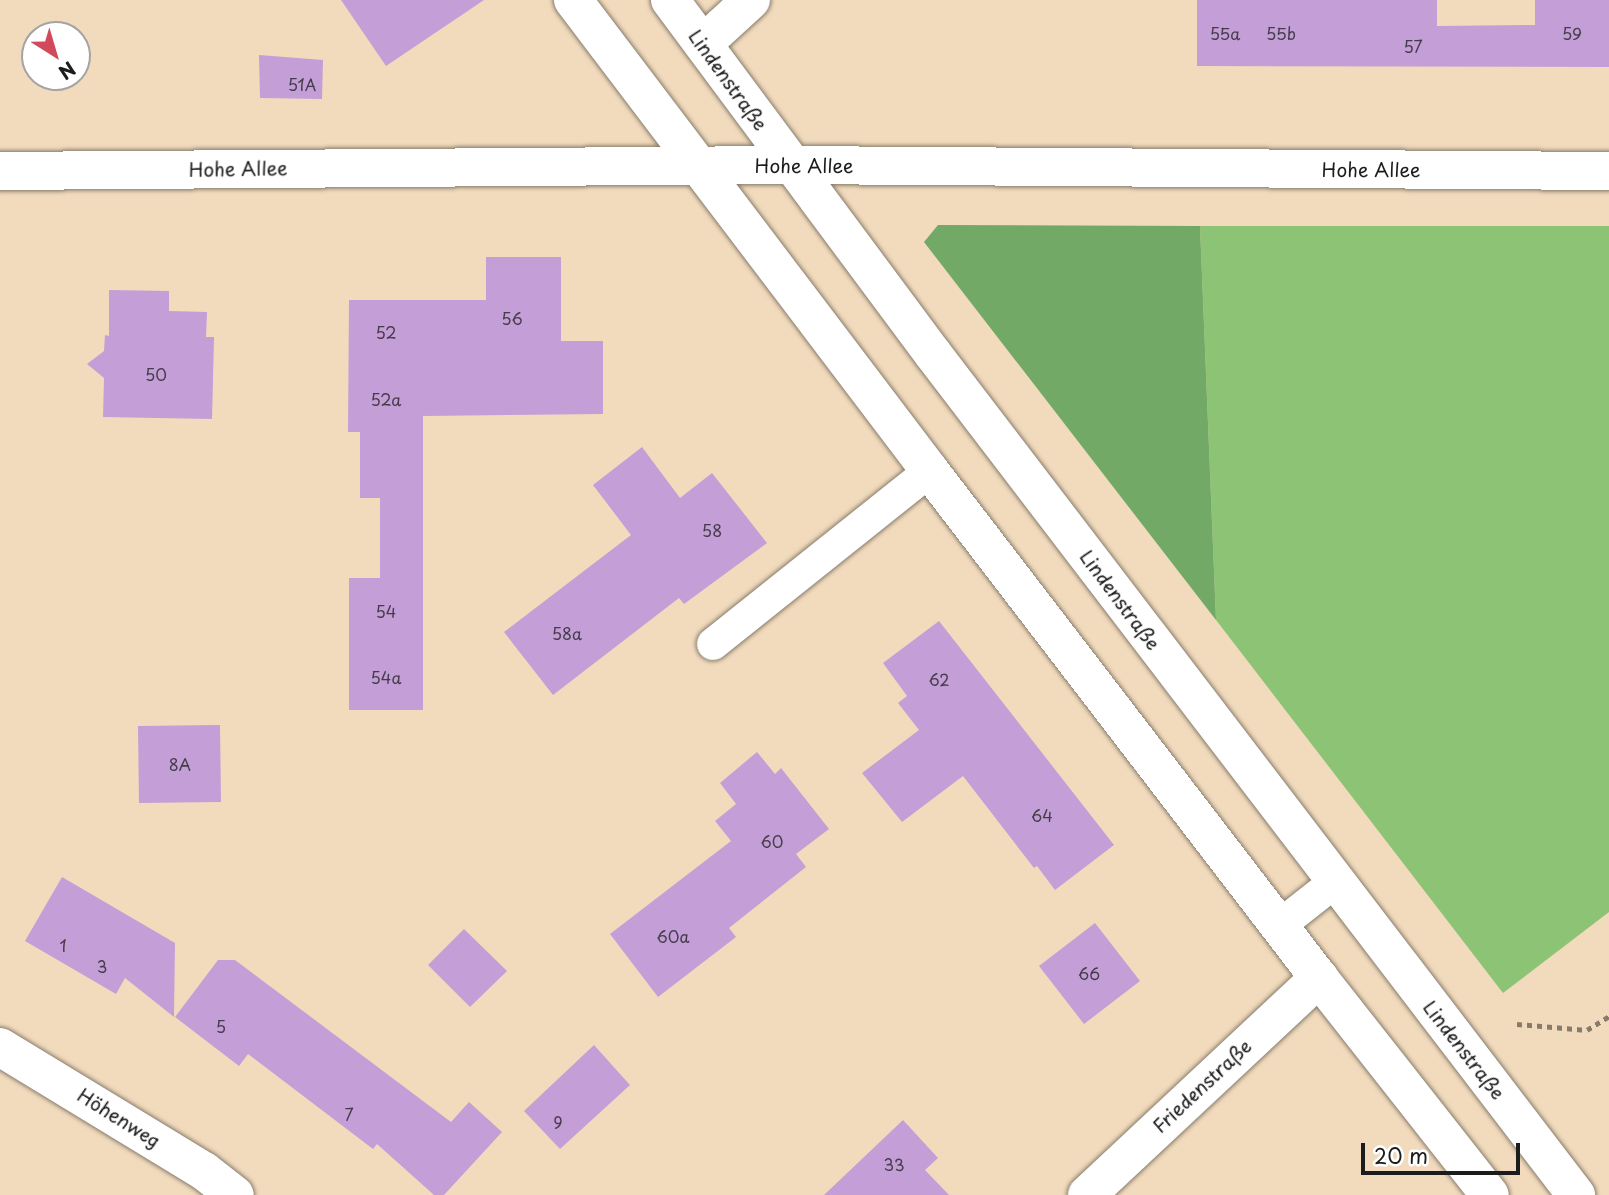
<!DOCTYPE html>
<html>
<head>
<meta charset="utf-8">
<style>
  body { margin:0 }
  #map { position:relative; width:1609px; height:1195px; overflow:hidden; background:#f2dbbd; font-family:"Playpen Sans",sans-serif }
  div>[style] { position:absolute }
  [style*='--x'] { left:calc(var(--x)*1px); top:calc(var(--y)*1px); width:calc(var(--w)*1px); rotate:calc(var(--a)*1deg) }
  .green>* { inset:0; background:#8dc375 }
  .forest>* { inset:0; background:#72a966 }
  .building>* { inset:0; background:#c39ed7 }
  .path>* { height:4.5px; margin-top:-2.25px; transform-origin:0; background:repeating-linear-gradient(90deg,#877c6c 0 5px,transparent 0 10px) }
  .roads { filter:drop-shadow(0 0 2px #877c6c) drop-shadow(0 0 2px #877c6c) }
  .service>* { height:32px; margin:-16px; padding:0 16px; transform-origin:16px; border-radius:16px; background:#fff }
  .minor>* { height:38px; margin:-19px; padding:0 19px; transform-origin:19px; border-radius:19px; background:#fff }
  .tertiary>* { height:38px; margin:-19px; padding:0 19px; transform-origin:19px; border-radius:19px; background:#fff }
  span { translate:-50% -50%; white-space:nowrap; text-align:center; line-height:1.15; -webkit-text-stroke:7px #fff; paint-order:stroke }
  .number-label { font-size:16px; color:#463c4b }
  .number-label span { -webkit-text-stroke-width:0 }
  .street-label { font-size:19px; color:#1c1c1c }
  .north { position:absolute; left:21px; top:21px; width:70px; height:70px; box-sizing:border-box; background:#fff; border:2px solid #a4a4a4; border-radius:50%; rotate:143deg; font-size:19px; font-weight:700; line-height:28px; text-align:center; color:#1c1c1c }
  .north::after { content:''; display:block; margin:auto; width:24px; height:32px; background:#d1495b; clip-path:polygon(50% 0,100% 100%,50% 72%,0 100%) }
  .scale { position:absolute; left:1361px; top:1143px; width:159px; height:32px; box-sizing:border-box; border:4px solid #1c1c1c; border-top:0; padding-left:9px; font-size:21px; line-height:24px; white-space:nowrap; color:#1c1c1c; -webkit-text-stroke:5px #fff; paint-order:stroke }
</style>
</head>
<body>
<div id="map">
  <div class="green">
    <div style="clip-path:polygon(1200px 226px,1609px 226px,1609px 912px,1503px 993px,1216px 620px)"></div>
  </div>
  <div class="forest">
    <div style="clip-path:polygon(938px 225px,1200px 226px,1216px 620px,924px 242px)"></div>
  </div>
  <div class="building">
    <div style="clip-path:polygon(341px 0,484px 0,386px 66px)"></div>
    <div style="clip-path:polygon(1197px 0,1437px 0,1437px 26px,1535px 25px,1535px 0,1609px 0,1609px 67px,1197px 66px)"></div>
    <div style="clip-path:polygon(259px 55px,323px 60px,322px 99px,260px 98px)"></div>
    <div style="clip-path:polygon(486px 257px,561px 257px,561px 341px,603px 341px,603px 414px,423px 416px,423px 710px,349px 710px,349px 578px,380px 578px,380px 498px,360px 498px,360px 432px,348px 432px,349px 300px,486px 300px)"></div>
    <div style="clip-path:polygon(109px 290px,169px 291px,169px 311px,207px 312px,206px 337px,214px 337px,212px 419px,103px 417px,104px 378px,87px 364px,104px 351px,105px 335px,109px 336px)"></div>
    <div style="clip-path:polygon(642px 447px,680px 498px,712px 473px,767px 543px,684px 604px,679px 598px,553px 695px,504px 632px,631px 535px,593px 485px)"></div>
    <div style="clip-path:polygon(939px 621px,1114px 845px,1055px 890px,1037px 866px,1034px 868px,963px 776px,902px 822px,862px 773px,919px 730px,898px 703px,907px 696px,883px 663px)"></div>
    <div style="clip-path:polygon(220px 725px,221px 802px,139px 803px,138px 726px)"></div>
    <div style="clip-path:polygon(757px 752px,775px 774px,781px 768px,829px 829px,796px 854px,806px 867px,729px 928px,736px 937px,658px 997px,610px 934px,731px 841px,715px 821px,736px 804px,720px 783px)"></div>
    <div style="clip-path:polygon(62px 877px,175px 943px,174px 1017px,125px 978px,116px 994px,25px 941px)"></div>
    <div style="clip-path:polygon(1095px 923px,1140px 981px,1084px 1024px,1039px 966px)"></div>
    <div style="clip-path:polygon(464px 929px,507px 971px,470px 1007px,428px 965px)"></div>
    <div style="clip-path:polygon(218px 960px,235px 960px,451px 1122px,469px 1102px,502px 1132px,444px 1195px,434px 1195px,377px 1144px,373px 1149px,248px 1054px,239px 1066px,175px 1017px)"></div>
    <div style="clip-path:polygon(594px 1045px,630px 1085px,560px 1149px,524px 1111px)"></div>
    <div style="clip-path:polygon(903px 1120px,938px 1158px,925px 1170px,949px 1195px,824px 1195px)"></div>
  </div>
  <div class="path">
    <div style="--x:1517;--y:1024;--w:70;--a:4.9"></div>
    <div style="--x:1587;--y:1030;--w:26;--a:-32"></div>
  </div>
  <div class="roads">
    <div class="service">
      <div style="--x:713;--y:644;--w:278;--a:-38.6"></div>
      <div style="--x:1279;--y:926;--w:71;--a:-38.2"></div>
    </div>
    <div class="minor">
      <div style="--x:703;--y:44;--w:65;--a:-42.5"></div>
      <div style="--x:790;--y:165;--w:819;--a:0.42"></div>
      <div style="--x:0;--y:1047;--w:239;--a:31.3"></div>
      <div style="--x:204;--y:1171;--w:39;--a:38"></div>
      <div style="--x:1087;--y:1195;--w:318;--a:-43.1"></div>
    </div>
    <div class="tertiary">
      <div style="--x:573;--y:0;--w:591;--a:52.84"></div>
      <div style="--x:930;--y:471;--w:639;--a:52.5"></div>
      <div style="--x:1319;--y:978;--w:276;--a:51.8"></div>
      <div style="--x:670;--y:0;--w:441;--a:53.4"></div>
      <div style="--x:933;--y:354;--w:1059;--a:52.6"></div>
      <div style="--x:0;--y:171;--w:790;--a:-0.44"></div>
    </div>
  </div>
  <div class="number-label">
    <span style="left:1225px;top:33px">55a</span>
    <span style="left:1281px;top:33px">55b</span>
    <span style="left:1572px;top:33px">59</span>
    <span style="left:1413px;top:46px">57</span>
    <span style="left:302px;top:84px">51A</span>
    <span style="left:512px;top:318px">56</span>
    <span style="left:386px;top:332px">52</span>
    <span style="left:156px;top:374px">50</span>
    <span style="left:386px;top:399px">52a</span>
    <span style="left:712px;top:530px">58</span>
    <span style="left:386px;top:611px">54</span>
    <span style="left:567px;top:633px">58a</span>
    <span style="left:386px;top:677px">54a</span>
    <span style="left:939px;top:679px">62</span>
    <span style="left:180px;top:764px">8A</span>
    <span style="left:1042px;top:815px">64</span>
    <span style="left:772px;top:841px">60</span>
    <span style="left:673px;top:936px">60a</span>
    <span style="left:63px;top:945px">1</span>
    <span style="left:102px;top:966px">3</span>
    <span style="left:1089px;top:973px">66</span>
    <span style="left:221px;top:1026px">5</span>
    <span style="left:349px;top:1114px">7</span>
    <span style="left:558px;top:1122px">9</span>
    <span style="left:894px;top:1164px">33</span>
  </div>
  <div class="street-label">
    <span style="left:728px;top:80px;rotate:54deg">Lindenstraße</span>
    <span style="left:804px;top:166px">Hohe Allee</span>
    <span style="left:238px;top:169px;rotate:-1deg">Hohe Allee</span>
    <span style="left:1371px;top:170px">Hohe Allee</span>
    <span style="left:1120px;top:600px;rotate:53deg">Lindenstraße</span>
    <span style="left:1464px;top:1050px;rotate:52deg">Lindenstraße</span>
    <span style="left:1202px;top:1086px;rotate:-43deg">Friedenstraße</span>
    <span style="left:119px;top:1118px;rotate:32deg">Höhenweg</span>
  </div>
  <div class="north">N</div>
  <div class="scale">20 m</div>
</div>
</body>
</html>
